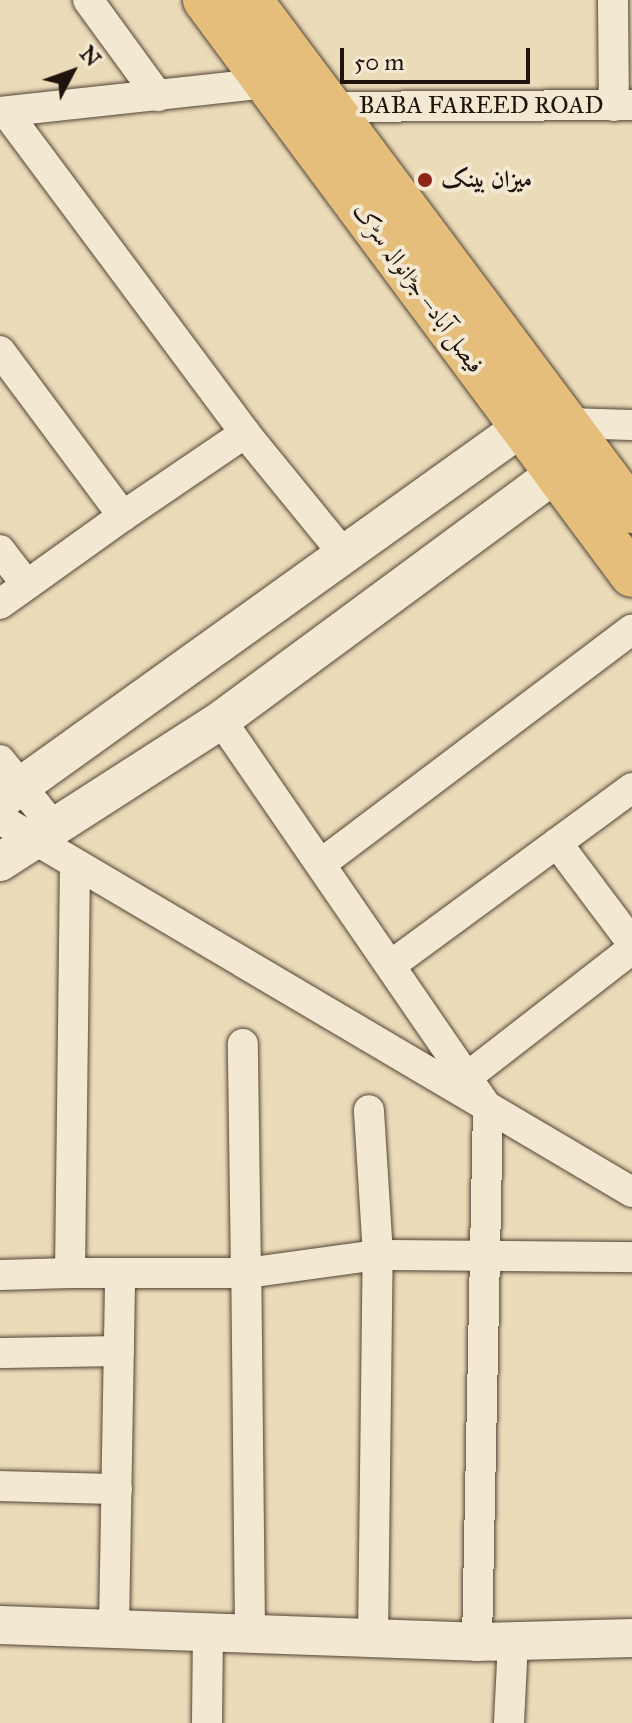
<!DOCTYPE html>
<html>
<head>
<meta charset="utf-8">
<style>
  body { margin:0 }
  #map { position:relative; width:632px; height:1723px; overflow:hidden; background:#ecdbb8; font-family:"IM FELL Great Primer",Amiri,serif }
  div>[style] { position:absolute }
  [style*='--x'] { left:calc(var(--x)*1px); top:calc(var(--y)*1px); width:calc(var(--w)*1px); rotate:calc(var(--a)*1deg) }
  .roads { filter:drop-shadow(0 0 2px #534538) drop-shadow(0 0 2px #534538) }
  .minor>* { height:30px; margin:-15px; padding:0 15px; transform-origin:15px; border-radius:15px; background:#f3e8d1 }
  .tertiary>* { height:38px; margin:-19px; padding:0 19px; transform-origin:19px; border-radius:19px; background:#f3e8d1 }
  .primary>* { height:44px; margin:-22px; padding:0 22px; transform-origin:22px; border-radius:22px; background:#e6be7c }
  .dots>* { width:22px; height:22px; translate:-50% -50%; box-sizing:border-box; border:4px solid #f3e8d1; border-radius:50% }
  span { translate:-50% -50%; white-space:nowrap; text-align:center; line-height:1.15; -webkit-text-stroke:8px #f3e8d1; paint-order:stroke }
  .street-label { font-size:24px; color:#20130e }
  .poi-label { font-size:24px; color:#20130e; font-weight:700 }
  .left { translate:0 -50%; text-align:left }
  .north { position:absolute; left:32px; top:32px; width:80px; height:80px; -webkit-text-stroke:6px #f3e8d1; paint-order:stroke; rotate:49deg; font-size:22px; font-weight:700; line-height:32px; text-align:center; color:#20130e }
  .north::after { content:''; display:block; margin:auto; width:28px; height:36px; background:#20130e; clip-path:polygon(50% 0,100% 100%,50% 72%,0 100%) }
  .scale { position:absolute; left:340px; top:48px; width:190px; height:36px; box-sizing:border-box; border:4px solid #20130e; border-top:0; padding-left:10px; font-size:24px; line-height:28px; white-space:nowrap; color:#20130e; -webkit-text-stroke:6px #f3e8d1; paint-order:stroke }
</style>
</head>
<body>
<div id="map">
  <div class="roads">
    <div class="minor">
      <div style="--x:88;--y:0;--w:119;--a:53.9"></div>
      <div style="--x:613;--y:0;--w:106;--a:89.5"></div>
      <div style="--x:331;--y:107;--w:301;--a:-0.4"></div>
      <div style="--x:0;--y:112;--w:267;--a:-6.2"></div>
      <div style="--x:6;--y:112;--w:400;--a:53.3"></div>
      <div style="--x:245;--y:433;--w:155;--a:50.8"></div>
      <div style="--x:0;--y:351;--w:206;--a:53.3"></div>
      <div style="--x:123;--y:516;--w:151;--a:144.4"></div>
      <div style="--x:567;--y:423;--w:65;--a:1.8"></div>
      <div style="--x:123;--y:516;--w:148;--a:-34.2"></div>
      <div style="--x:0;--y:550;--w:43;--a:52.6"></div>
      <div style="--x:221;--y:720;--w:471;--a:55.5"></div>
      <div style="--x:488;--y:1108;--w:534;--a:91.18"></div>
      <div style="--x:0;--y:760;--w:85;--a:51.2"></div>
      <div style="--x:0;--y:819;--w:734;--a:30.55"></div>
      <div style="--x:557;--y:843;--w:125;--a:53.1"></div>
      <div style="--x:322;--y:863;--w:388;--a:-37"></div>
      <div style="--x:391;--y:965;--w:299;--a:-36.3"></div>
      <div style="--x:467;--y:1077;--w:209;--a:-37.8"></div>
      <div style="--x:70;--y:1273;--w:176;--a:0"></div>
      <div style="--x:246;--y:1273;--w:229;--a:-90.8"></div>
      <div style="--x:0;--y:1275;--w:70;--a:-1.6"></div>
      <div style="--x:70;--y:1273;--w:407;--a:-89.3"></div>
      <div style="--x:0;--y:1353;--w:119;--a:-1"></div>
      <div style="--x:0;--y:1486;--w:117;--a:1.5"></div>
      <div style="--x:114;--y:1627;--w:354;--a:-89"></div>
      <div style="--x:250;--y:1630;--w:357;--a:-90.6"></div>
      <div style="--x:246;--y:1273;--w:133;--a:-7.8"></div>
      <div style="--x:378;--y:1255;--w:145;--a:-93.6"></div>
      <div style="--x:373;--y:1638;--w:383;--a:-89.3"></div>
      <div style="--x:378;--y:1255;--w:254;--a:0.5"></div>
      <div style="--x:207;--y:1723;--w:94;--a:-89.4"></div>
      <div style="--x:509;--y:1723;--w:82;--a:-87.2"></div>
    </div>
    <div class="tertiary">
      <div style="--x:0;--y:801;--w:673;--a:-35.63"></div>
      <div style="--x:0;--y:862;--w:263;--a:-32.7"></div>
      <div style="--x:221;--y:720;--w:443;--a:-36.4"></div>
      <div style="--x:0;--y:1625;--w:477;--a:2"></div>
      <div style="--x:477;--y:1642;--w:155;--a:-1.5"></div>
    </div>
    <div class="primary">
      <div style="--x:205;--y:0;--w:716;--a:53.4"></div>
      <div style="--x:250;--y:0;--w:638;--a:53.22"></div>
    </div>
  </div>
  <div class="dots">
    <div style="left:425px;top:180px;background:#8f2418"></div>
  </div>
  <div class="street-label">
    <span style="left:481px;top:106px">BABA FAREED ROAD</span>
    <span style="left:418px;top:288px;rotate:54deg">فیصل آباد– جڑانوالہ سڑک</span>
  </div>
  <div class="poi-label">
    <span class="left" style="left:441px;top:180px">میزان بینک</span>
  </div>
  <div class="north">N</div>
  <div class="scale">50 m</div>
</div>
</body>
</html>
